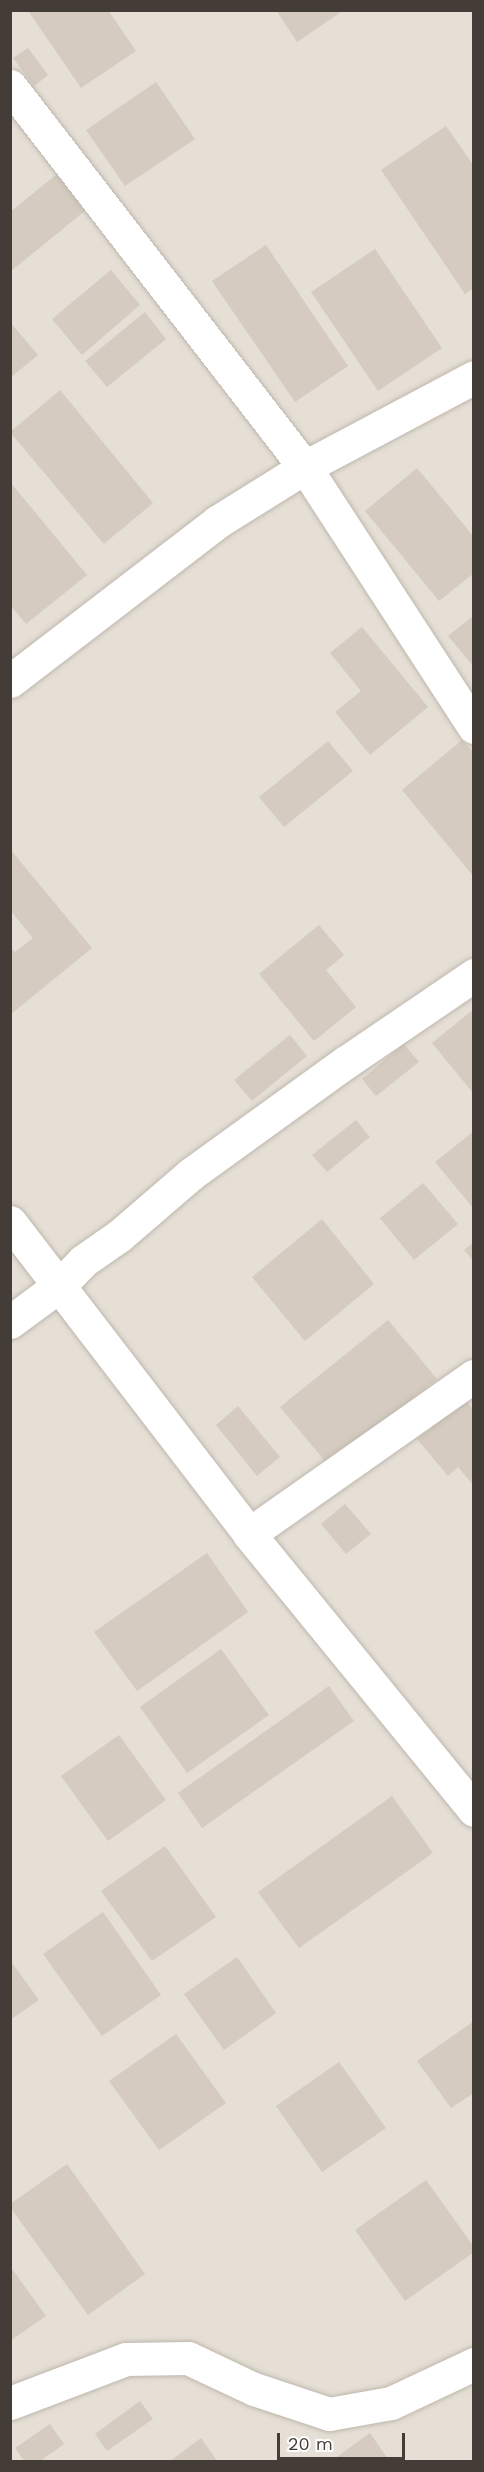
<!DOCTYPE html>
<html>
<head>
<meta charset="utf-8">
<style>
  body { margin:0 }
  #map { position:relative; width:484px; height:2472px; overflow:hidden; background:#f2ede7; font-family:"Work Sans",sans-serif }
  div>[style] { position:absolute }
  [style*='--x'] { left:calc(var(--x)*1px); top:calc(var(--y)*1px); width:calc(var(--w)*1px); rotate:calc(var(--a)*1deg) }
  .residential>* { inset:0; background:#e5dfd6 }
  .building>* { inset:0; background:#d5cbc0 }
  .roads { filter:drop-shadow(0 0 2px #bfb7ad) drop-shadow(0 0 2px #bfb7ad) }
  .street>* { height:33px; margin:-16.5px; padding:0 16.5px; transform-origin:16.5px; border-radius:16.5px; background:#fff }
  span { translate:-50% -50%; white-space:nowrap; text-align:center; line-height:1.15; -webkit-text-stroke:6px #fff; paint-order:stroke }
  .frame { position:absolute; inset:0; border:12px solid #443d37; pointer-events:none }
  .scale { position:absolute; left:277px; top:2433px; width:128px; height:27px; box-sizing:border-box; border:3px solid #443d37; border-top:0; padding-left:8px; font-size:18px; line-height:21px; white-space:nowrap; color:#443d37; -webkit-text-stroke:4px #fff; paint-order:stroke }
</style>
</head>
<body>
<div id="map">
  <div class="residential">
    <div style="clip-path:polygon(11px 11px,473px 11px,473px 2461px,11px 2461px)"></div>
  </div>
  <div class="building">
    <div style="clip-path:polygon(31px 10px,108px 10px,136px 51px,81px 88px,29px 12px)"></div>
    <div style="clip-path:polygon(276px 10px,344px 10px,297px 42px)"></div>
    <div style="clip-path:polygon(28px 48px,48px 75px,34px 86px,13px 58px)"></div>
    <div style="clip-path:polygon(156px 82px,195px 139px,125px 186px,86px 130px)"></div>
    <div style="clip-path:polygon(446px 126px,474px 166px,474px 288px,465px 294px,381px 170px)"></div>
    <div style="clip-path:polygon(62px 170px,91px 206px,10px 272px,10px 212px)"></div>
    <div style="clip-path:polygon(266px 245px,348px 366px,295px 402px,212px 281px)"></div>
    <div style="clip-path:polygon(375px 249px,442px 348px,378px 391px,311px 292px)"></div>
    <div style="clip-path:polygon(111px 270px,140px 305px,82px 355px,52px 319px)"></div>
    <div style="clip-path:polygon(145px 312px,166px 339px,107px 387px,85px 361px)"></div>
    <div style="clip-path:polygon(10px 322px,38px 355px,10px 378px)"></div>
    <div style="clip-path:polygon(60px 390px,153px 503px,104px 544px,10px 432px)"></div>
    <div style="clip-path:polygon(417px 468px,474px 537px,474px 573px,439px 601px,365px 511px)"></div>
    <div style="clip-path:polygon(10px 482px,87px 575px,26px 624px,10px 605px)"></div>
    <div style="clip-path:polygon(474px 615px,474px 667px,448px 636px)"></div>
    <div style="clip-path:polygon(362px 627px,428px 707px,370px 755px,335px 712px,361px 691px,330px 653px)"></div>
    <div style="clip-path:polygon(462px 740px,474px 753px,474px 877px,402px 790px)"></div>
    <div style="clip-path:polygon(328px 741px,353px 771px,284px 827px,259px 797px)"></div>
    <div style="clip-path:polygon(10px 849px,92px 948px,10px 1015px,10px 947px,15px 952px,33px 938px,10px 910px)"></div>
    <div style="clip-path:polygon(319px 925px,344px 955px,326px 970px,356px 1007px,314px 1041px,259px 974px)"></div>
    <div style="clip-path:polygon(474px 1009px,474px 1094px,432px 1043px)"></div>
    <div style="clip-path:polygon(290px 1035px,307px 1056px,252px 1101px,234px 1080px)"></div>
    <div style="clip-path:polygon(404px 1044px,419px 1062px,376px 1096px,362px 1079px)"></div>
    <div style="clip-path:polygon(356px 1120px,370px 1137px,327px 1172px,312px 1155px)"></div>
    <div style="clip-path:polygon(474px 1131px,474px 1209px,435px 1162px)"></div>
    <div style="clip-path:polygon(423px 1183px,458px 1224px,414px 1260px,380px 1218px)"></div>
    <div style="clip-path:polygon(322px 1219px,374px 1284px,305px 1341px,252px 1277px)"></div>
    <div style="clip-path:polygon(474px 1242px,474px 1262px,464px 1250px)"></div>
    <div style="clip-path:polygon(388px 1320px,437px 1379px,329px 1466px,280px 1407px)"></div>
    <div style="clip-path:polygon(465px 1400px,474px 1410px,474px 1486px,458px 1467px,448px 1476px,417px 1439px)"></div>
    <div style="clip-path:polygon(238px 1406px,280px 1457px,257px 1476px,216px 1425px)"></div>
    <div style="clip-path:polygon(345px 1504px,371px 1534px,346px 1554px,321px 1524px)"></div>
    <div style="clip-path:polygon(207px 1553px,248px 1612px,137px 1691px,94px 1632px)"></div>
    <div style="clip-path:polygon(221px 1649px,269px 1715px,187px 1773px,140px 1707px)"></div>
    <div style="clip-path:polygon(329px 1686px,354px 1721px,202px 1828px,178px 1793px)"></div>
    <div style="clip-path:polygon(119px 1735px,166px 1800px,108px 1841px,61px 1776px)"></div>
    <div style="clip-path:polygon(392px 1796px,433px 1853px,299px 1948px,258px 1892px)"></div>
    <div style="clip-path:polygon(165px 1846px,216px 1917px,152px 1961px,101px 1891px)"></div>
    <div style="clip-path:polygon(103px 1912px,161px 1995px,102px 2036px,43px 1954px)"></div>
    <div style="clip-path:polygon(237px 1957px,276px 2013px,224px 2050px,184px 1994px)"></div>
    <div style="clip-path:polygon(10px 1960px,39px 2000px,10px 2020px)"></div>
    <div style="clip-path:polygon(474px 2021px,474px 2093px,451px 2108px,417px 2061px)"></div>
    <div style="clip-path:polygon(176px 2034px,226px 2103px,159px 2150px,109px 2081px)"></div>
    <div style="clip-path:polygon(339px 2062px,386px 2128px,322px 2172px,276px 2106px)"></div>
    <div style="clip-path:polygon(67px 2164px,145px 2274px,88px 2315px,10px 2207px,10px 2204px)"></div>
    <div style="clip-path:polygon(426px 2180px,474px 2247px,474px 2252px,405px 2301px,355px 2230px)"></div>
    <div style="clip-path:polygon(10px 2266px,46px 2316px,10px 2341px)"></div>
    <div style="clip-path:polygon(140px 2401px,153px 2419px,107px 2451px,95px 2434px)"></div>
    <div style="clip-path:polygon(50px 2424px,64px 2444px,39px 2462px,25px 2462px,15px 2448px)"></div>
    <div style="clip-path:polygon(370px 2433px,390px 2462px,330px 2462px)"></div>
    <div style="clip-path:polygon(201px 2438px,218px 2462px,169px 2462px)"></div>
  </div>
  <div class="roads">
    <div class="street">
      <div style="--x:10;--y:86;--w:482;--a:52.3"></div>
      <div style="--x:305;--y:467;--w:310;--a:57"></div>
      <div style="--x:10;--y:681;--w:261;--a:-37.5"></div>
      <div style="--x:217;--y:522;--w:104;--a:-32"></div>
      <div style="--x:305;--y:467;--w:191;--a:-28"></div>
      <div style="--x:10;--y:1222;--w:393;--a:52.5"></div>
      <div style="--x:249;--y:1534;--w:356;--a:50.8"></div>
      <div style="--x:10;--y:1322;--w:62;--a:-36.5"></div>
      <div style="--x:60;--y:1285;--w:33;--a:-46"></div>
      <div style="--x:83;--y:1261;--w:44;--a:-34.8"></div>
      <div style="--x:119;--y:1236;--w:95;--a:-40.7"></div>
      <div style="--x:191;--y:1174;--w:191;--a:-35.9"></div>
      <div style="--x:346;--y:1062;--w:155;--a:-34.2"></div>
      <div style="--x:249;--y:1534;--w:275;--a:-35.1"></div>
      <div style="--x:10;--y:2403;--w:124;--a:-20.8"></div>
      <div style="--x:126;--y:2359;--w:62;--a:-0.9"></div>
      <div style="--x:188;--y:2358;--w:73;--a:25.2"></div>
      <div style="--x:254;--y:2389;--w:79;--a:18.4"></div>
      <div style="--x:329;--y:2414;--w:63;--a:-10.1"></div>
      <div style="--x:391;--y:2403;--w:92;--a:-25.2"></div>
    </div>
  </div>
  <div class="frame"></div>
  <div class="scale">20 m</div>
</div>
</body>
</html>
